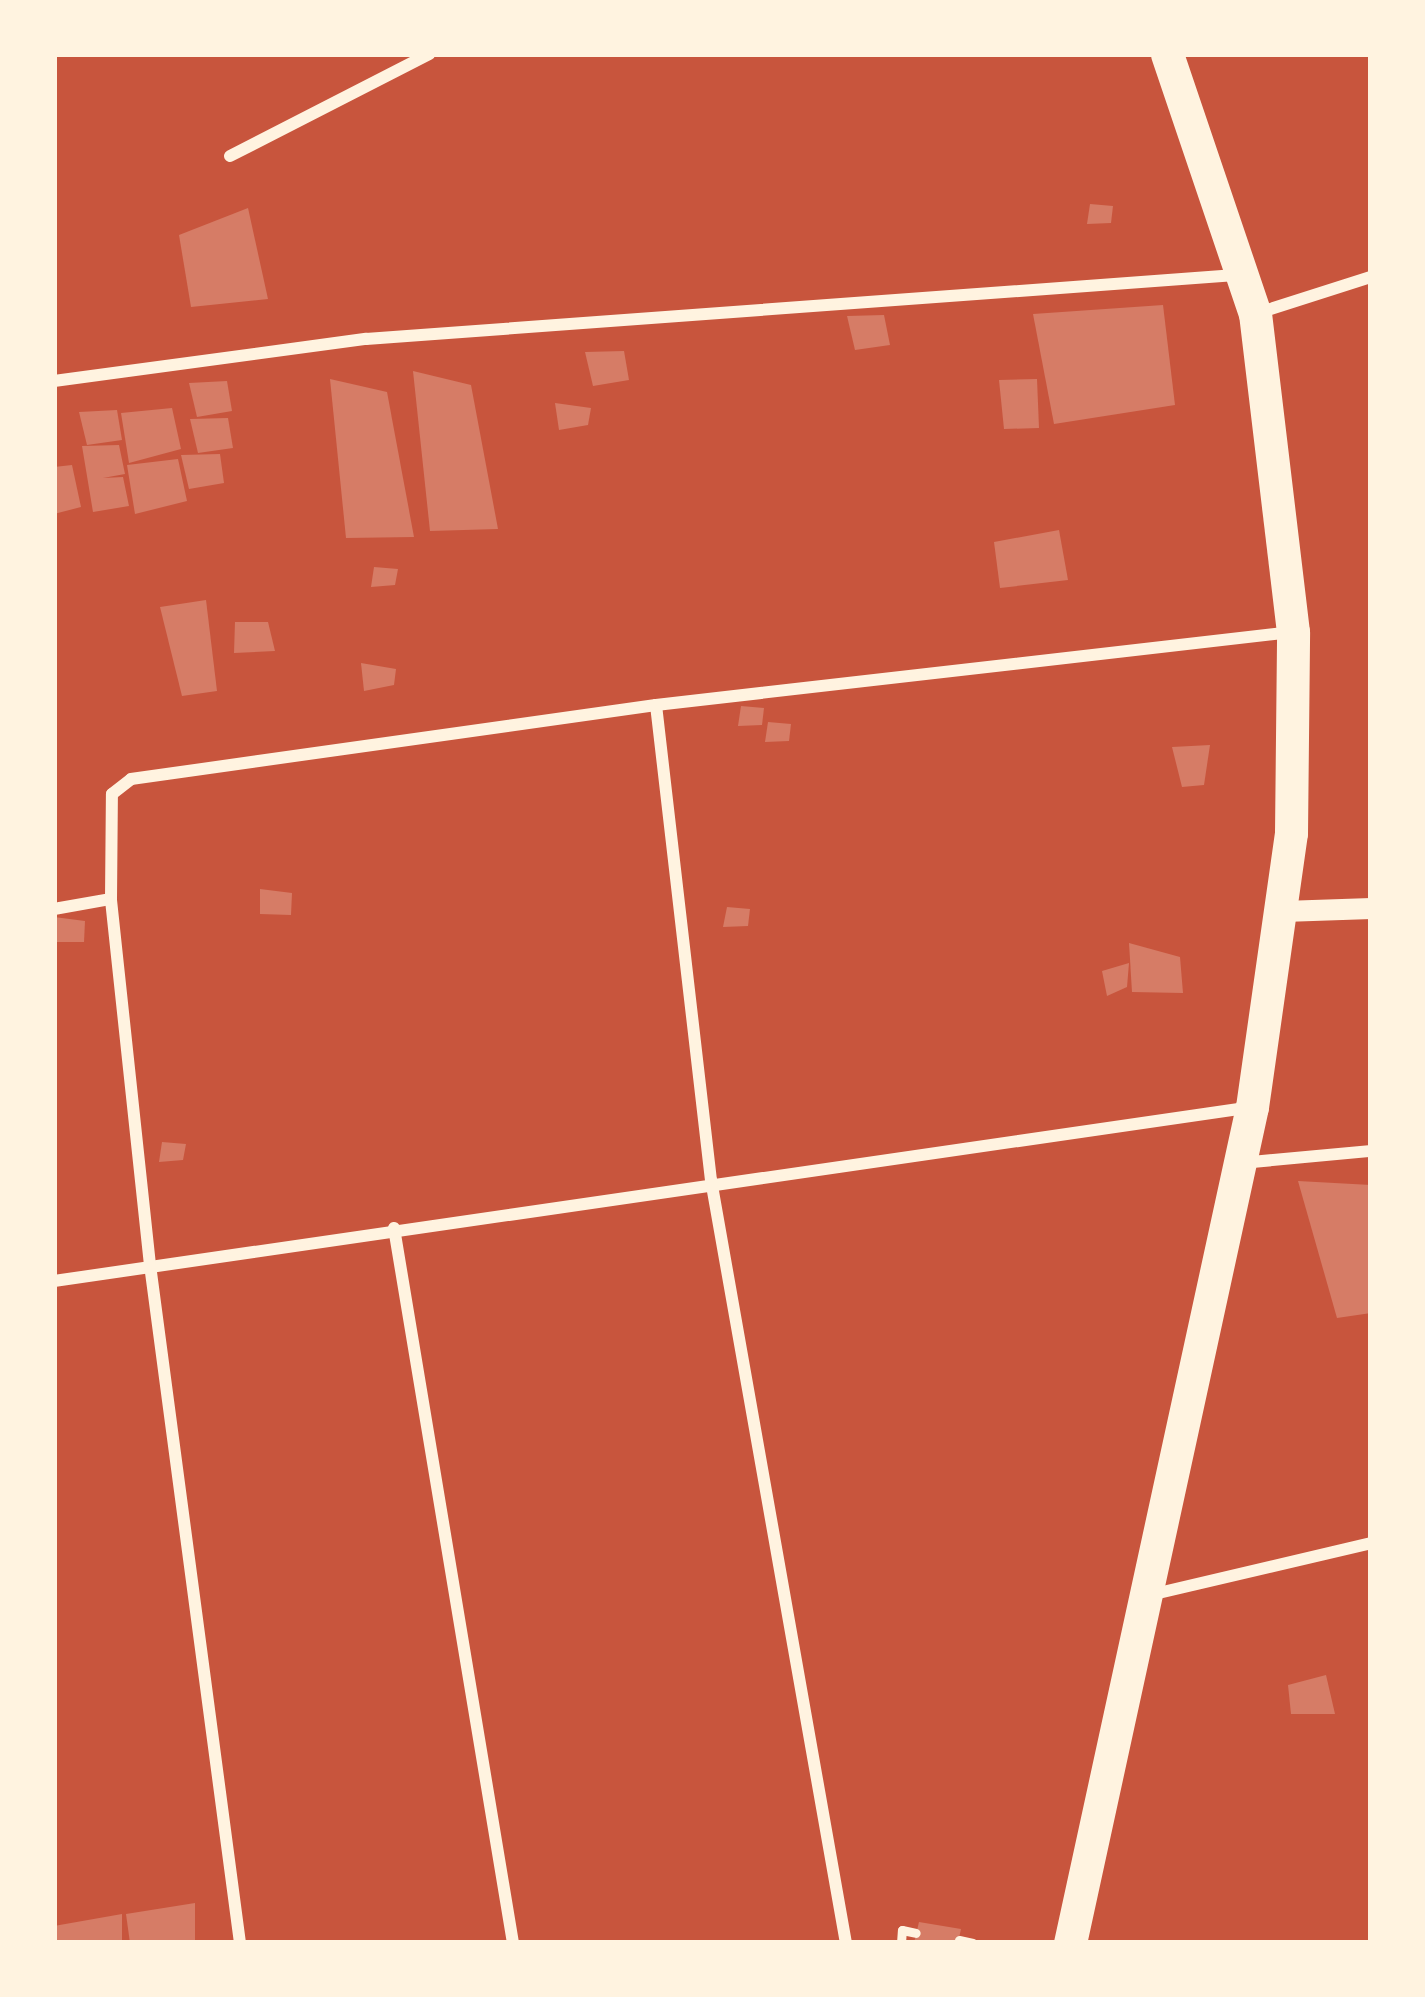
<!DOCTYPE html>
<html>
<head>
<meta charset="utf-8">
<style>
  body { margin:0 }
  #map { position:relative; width:1425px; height:1997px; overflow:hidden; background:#c8553d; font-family:Karla,sans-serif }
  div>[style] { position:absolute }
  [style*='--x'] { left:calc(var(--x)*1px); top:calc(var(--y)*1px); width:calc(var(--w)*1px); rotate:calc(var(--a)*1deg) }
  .building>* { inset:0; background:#d67c66 }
  .service>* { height:9px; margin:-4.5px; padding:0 4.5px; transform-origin:4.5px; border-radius:4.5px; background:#fff3e0 }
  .minor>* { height:12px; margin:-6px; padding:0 6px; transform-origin:6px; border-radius:6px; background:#fff3e0 }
  .tertiary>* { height:21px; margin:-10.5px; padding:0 10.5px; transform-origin:10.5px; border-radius:10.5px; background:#fff3e0 }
  .trunk>* { height:33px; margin:-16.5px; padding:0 16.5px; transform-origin:16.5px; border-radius:16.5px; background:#fff3e0 }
  span { translate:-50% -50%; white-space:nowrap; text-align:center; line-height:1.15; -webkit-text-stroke:9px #fff3e0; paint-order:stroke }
  .frame { position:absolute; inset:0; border:57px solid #fff3e0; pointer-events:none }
</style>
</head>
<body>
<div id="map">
  <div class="building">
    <div style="clip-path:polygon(1090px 204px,1113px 206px,1111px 223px,1087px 224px)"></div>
    <div style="clip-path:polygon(248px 208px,268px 299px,191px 307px,179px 235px)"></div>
    <div style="clip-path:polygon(1163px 305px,1175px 405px,1054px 424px,1033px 314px)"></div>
    <div style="clip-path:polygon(884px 315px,890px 345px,855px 350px,847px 316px)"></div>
    <div style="clip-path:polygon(624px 351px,629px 380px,593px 386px,585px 352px)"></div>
    <div style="clip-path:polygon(413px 371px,471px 385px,498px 529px,430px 531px)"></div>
    <div style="clip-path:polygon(330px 379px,387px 392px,414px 537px,346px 538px)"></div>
    <div style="clip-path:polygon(1037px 379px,1039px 428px,1004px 429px,999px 380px)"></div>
    <div style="clip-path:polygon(227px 381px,232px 411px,197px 417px,189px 383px)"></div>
    <div style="clip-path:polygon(555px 403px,591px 408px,588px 425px,559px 430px)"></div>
    <div style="clip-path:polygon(172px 408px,181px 449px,129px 463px,121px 413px)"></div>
    <div style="clip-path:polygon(117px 410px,122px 440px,87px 445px,79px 412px)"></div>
    <div style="clip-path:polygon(228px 418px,233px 448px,198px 453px,190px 419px)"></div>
    <div style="clip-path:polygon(119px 445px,125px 474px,103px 478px,123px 477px,129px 506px,93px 512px,82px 446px)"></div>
    <div style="clip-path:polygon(220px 454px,224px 483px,189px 489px,181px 455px)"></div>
    <div style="clip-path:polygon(178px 459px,187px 501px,135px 514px,127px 465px)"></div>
    <div style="clip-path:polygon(72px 465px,81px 507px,54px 514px,54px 467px)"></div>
    <div style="clip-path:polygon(1059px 530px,1068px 580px,1000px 588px,994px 542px)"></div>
    <div style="clip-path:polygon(374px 567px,398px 569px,395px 585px,371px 587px)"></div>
    <div style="clip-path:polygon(206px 600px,217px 691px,182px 696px,160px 607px)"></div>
    <div style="clip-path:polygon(235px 622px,268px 622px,275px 651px,234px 653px)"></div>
    <div style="clip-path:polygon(361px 663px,396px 669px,394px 685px,364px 691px)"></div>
    <div style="clip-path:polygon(741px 706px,764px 708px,762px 725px,738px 726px)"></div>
    <div style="clip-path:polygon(768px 722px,791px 724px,789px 741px,765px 742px)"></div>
    <div style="clip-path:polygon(1210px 745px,1204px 785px,1182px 787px,1172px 747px)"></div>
    <div style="clip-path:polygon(260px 889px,292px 893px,291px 915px,260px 914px)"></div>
    <div style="clip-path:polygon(727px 907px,750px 909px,748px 926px,723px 927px)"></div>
    <div style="clip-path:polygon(54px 917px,85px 921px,84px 942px,54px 942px)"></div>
    <div style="clip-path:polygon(1129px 943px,1180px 957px,1183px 993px,1132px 992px)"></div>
    <div style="clip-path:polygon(1129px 963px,1127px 987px,1107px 996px,1102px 971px)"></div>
    <div style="clip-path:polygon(162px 1142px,186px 1144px,183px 1160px,159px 1162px)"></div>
    <div style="clip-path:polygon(1298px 1181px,1371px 1185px,1371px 1313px,1337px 1318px)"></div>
    <div style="clip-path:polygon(1326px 1675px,1335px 1714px,1291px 1714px,1288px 1685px)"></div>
    <div style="clip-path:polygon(195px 1903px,195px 1943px,130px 1943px,126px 1914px)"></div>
    <div style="clip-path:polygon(122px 1914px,122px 1943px,55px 1943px,54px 1926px)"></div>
    <div style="clip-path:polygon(919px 1922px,961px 1929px,958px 1943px,914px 1943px)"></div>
  </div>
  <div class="service">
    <div style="--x:959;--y:1940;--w:14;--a:12"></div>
    <div style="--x:901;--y:1943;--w:13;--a:-86"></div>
    <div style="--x:902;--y:1930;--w:14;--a:12"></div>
  </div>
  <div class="minor">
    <div style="--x:230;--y:156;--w:224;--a:-27.1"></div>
    <div style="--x:1258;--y:313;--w:119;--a:-17.7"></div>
    <div style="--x:54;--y:381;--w:315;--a:-7.7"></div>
    <div style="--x:366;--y:339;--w:872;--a:-4.21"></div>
    <div style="--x:656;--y:705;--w:478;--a:83.4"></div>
    <div style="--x:711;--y:1180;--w:775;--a:79.97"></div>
    <div style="--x:54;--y:909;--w:58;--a:-10"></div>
    <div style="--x:1241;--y:1163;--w:131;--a:-5.3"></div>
    <div style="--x:394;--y:1228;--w:725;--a:80.55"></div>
    <div style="--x:54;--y:1281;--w:1204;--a:-8.26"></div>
    <div style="--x:1150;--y:1595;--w:227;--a:-13.2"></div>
    <div style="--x:240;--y:1943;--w:684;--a:-97.56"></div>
    <div style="--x:150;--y:1265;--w:368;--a:-96.1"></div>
    <div style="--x:111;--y:899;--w:105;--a:-89.5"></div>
    <div style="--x:112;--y:794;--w:24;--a:-38"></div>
    <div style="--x:131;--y:779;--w:530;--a:-8.02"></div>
    <div style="--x:656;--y:705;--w:640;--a:-6.55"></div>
  </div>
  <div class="tertiary">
    <div style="--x:1283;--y:911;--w:88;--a:-2"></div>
  </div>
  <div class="trunk">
    <div style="--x:1070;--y:1943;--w:856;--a:-77.72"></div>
    <div style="--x:1252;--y:1107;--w:277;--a:-81.9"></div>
    <div style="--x:1291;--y:833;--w:201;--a:-89.4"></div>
    <div style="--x:1293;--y:632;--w:320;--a:-96.8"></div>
    <div style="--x:1255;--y:314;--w:274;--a:-108.7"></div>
  </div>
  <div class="frame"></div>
</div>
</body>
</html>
